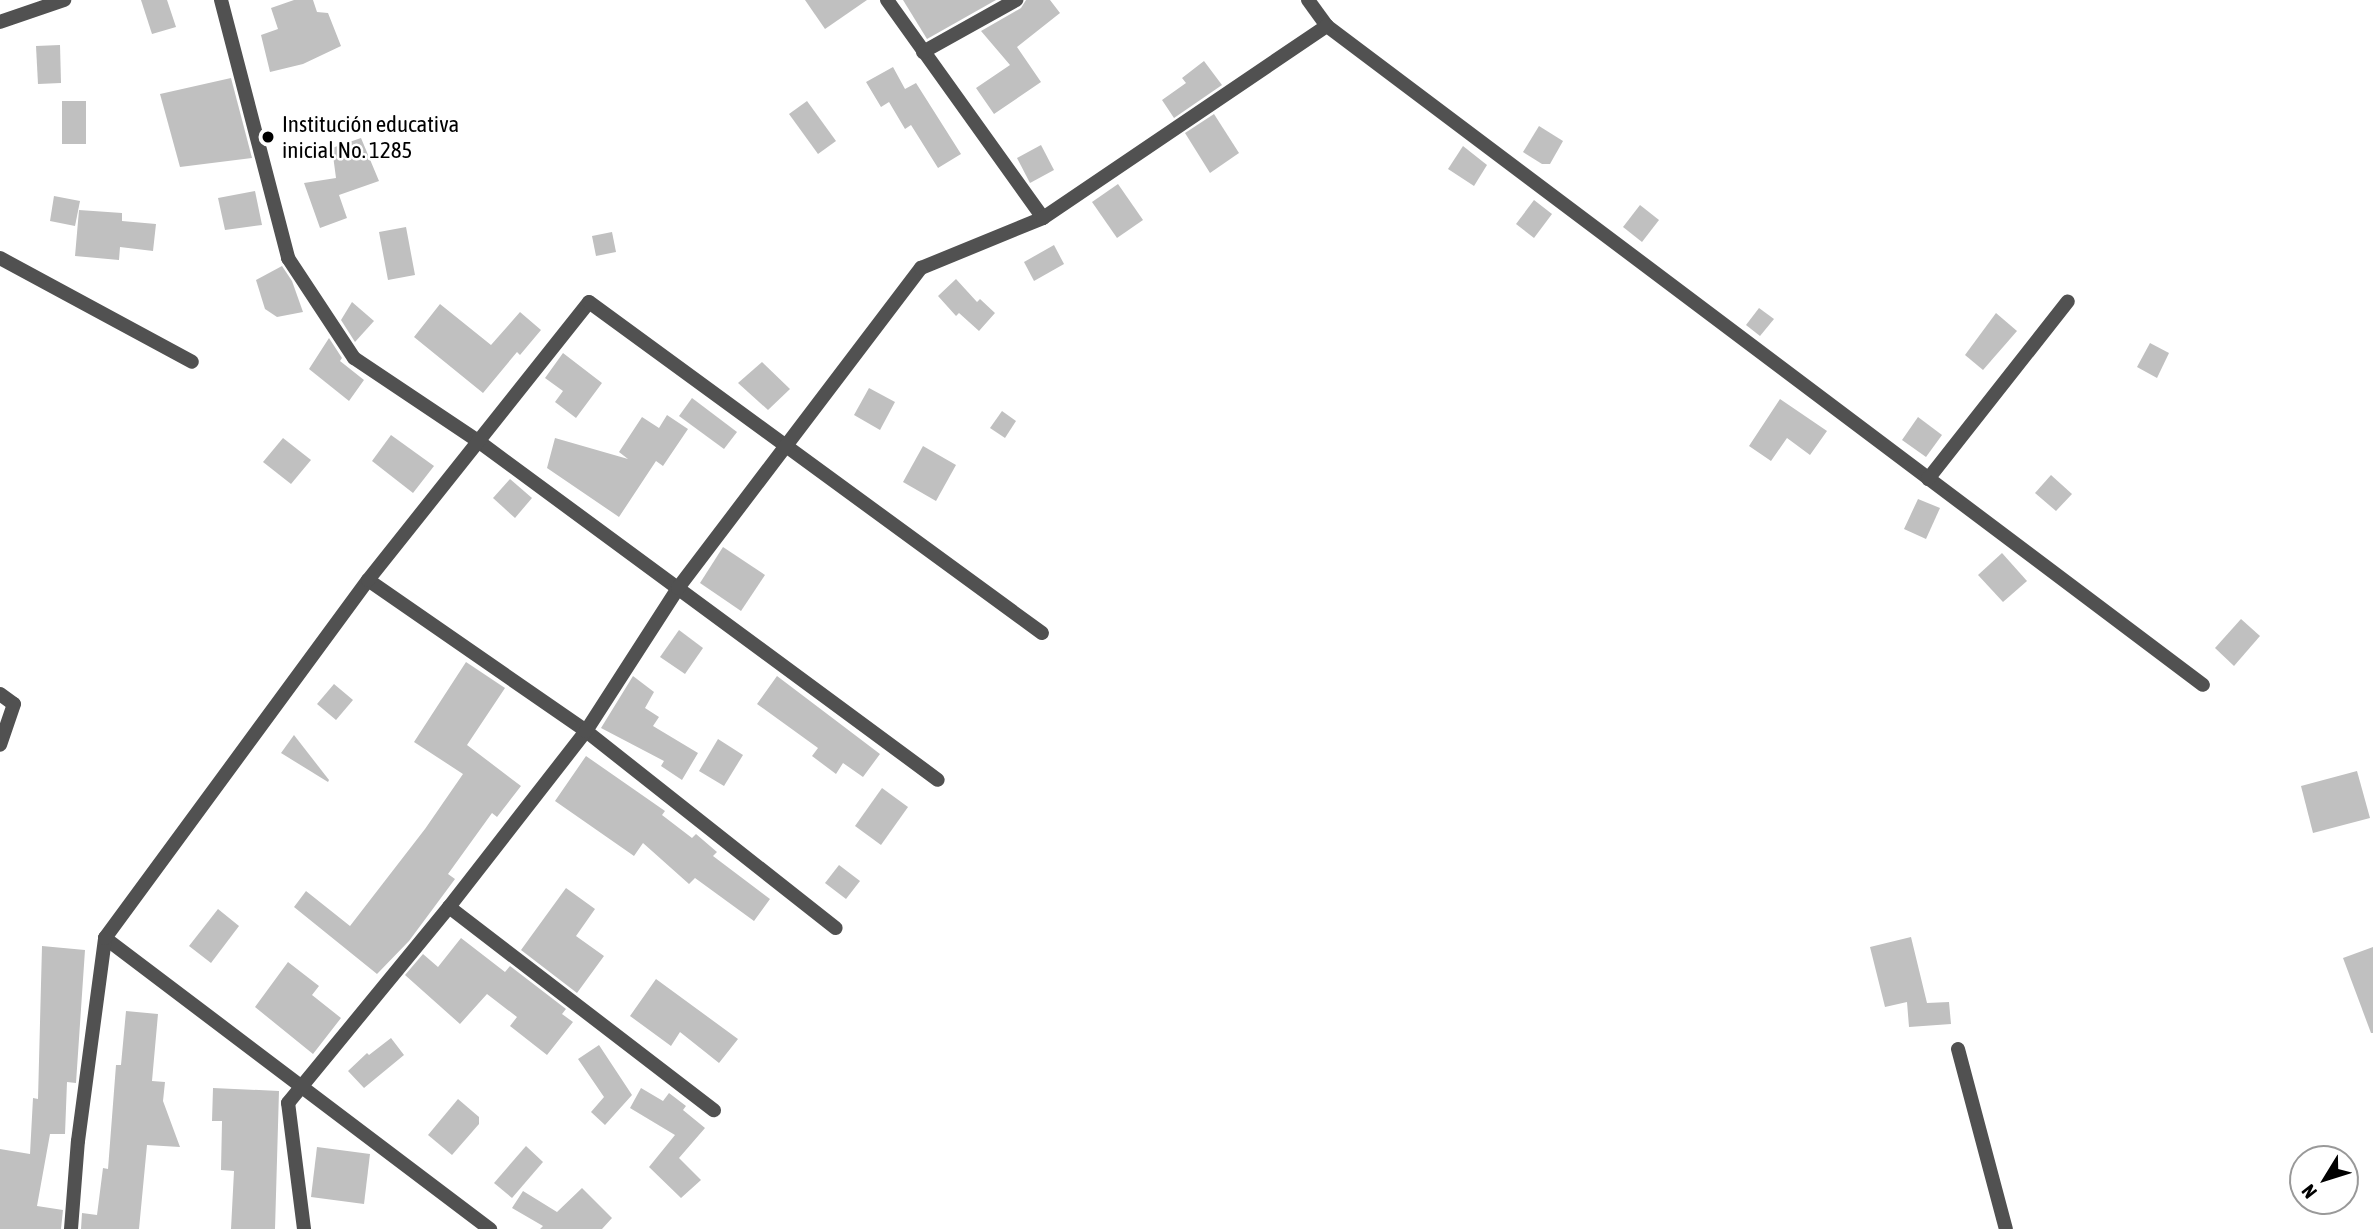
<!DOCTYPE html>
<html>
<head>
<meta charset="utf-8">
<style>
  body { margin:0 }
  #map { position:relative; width:2373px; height:1229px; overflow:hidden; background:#fff; font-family:"Asap Condensed",sans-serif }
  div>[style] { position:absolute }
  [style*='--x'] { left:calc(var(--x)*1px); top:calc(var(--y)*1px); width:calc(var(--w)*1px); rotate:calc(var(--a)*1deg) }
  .building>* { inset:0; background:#c0c0c0 }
  .street>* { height:14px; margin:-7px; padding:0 7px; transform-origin:7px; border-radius:7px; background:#515151 }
  .dots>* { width:19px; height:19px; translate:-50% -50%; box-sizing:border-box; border:4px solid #fff; border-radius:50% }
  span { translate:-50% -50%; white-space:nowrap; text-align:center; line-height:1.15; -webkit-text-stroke:5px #fff; paint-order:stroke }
  .poi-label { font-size:23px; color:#000 }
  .left { translate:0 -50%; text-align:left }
  .north { position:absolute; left:2289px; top:1145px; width:70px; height:70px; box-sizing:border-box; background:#fff; border:2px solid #999; border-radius:50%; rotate:232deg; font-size:19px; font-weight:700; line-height:28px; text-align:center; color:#000 }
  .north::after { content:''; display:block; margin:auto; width:24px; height:32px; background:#000; clip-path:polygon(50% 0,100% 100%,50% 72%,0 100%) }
</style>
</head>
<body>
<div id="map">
  <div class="building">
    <div style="clip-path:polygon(141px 0,167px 0,176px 27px,152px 34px)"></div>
    <div style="clip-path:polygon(294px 0,313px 0,317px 12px,328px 13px,341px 46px,303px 64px,270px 72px,261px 35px,278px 29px,271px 8px)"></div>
    <div style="clip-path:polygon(805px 0,867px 0,825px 29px)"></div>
    <div style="clip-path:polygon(903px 0,996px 0,927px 39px)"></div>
    <div style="clip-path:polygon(1026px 0,1050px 0,1060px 13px,1017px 47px,1041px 82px,994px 114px,976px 88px,1010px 65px,981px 31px,1021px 8px)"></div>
    <div style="clip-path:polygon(60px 45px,61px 83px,38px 84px,36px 46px)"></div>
    <div style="clip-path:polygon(1204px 61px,1222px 85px,1174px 118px,1162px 100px,1186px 83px,1182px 78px)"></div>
    <div style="clip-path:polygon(893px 67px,905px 89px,916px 83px,961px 154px,938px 168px,911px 125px,905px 129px,889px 102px,881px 107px,866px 82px)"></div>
    <div style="clip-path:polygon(231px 78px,252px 158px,180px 167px,160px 94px)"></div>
    <div style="clip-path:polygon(62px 101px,86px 101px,86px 144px,62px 144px)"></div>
    <div style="clip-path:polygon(807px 101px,836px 141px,818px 154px,789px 114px)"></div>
    <div style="clip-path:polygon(1214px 114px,1239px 153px,1210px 173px,1185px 133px)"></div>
    <div style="clip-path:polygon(1539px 126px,1563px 141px,1550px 164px,1542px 164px,1523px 152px)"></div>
    <div style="clip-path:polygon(361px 138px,379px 181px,339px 195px,347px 218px,320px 228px,304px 183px,336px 178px,332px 148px)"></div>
    <div style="clip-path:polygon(1041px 145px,1054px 170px,1030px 183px,1017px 158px)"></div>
    <div style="clip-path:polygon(1463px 146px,1487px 165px,1474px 186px,1448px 169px)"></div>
    <div style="clip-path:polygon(1118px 184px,1143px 220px,1117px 238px,1092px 202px)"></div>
    <div style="clip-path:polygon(255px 191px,262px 225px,225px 230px,218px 198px)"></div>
    <div style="clip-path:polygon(54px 196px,80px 201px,75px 226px,50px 221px)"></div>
    <div style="clip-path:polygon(1534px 200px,1552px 214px,1534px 238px,1516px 224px)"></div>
    <div style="clip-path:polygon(1640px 205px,1659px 220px,1642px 242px,1623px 227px)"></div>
    <div style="clip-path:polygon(79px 210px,122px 213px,122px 221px,156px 224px,153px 251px,120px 247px,119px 260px,75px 256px)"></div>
    <div style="clip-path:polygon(406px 227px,415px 275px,388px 280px,379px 232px)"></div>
    <div style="clip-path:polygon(612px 232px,616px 252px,596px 256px,592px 236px)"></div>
    <div style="clip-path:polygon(1054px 245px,1064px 264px,1034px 281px,1024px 262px)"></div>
    <div style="clip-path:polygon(282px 266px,292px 281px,303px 312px,277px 317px,265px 309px,256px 280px)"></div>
    <div style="clip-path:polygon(956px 279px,977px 302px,980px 299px,995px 313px,979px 331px,959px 313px,956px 316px,938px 296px)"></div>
    <div style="clip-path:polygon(352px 302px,374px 321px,355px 342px,341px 320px)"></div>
    <div style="clip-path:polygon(440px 304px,491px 345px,520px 312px,541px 330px,520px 355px,517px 352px,483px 393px,414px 337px)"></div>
    <div style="clip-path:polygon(1759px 308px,1774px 319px,1760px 336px,1746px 325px)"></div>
    <div style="clip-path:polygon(1996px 313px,2017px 331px,1983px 370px,1965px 355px)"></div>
    <div style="clip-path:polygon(329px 338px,342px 358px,340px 361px,364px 380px,349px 401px,309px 369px)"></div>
    <div style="clip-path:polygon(2150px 343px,2169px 353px,2157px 378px,2137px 367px)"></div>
    <div style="clip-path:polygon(563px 353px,602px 383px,576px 418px,555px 402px,563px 391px,545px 378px)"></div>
    <div style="clip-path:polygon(762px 362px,790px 389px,768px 410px,738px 383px)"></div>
    <div style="clip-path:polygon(869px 388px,895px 402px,880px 430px,854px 415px)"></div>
    <div style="clip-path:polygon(692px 398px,737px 432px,724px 449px,679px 416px)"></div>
    <div style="clip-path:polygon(1780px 399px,1827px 431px,1810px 455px,1787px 438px,1771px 461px,1749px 446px)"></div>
    <div style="clip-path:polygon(1002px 411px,1016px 421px,1005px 438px,990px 428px)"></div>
    <div style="clip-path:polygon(667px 415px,688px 429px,663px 466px,656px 461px,619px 517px,547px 468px,555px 438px,628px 459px,619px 452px,642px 417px,659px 428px)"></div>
    <div style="clip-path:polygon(1918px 417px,1942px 435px,1926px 457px,1902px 440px)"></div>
    <div style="clip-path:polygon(391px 435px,434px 466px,413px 493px,372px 461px)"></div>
    <div style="clip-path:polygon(283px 438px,311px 460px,291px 484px,263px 462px)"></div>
    <div style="clip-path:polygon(923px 446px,956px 465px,936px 501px,903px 482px)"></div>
    <div style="clip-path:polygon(2051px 475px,2072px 494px,2056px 511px,2035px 493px)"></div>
    <div style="clip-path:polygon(510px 479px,532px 498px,515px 518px,493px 498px)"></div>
    <div style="clip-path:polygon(1918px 499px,1940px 508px,1926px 539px,1904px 529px)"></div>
    <div style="clip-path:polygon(723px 547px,765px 575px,741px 611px,700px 583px)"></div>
    <div style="clip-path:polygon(2002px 553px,2027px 581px,2003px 602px,1978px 575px)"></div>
    <div style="clip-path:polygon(2241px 619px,2260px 636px,2234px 666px,2215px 648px)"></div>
    <div style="clip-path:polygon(679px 630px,703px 648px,685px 674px,660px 657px)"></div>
    <div style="clip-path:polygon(466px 662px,505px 688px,467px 745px,521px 786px,497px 817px,492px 813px,448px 874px,455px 879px,409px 941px,377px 974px,294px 907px,306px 891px,350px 926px,425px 829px,463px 774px,414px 742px)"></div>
    <div style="clip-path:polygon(633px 676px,654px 692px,645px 708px,659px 717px,653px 726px,698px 753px,682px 780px,661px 766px,664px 761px,601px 728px)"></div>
    <div style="clip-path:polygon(777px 676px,880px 754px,863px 777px,843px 763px,836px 774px,812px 756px,818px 748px,757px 704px)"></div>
    <div style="clip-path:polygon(334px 684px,353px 700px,336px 720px,317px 704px)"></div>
    <div style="clip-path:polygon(294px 735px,329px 780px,328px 782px,281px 753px)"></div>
    <div style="clip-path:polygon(718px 739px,743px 755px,724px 786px,699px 771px)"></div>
    <div style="clip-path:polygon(586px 756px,665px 811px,662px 815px,692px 838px,696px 834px,717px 852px,713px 856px,770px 899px,754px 921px,695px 878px,689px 884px,643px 843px,634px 856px,555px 801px)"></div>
    <div style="clip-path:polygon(2357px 771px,2370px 818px,2313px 833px,2301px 786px)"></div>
    <div style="clip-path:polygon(882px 788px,908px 807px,881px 845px,855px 826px)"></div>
    <div style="clip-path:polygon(839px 865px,860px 881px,846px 899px,825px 883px)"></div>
    <div style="clip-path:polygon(566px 888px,595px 909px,576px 936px,604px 956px,577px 993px,521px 950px)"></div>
    <div style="clip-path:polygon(218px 909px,239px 926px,211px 963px,189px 946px)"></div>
    <div style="clip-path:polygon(1911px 937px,1927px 1003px,1949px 1002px,1951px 1024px,1909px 1027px,1907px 1002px,1885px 1007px,1870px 947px)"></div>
    <div style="clip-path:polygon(461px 938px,505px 972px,510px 966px,566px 1009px,562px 1014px,573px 1022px,547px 1055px,510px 1026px,517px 1017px,487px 994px,460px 1024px,405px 975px,423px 954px,438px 967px)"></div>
    <div style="clip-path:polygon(42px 946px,85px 950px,76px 1083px,67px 1082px,65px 1134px,50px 1134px,37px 1206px,63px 1210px,61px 1229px,0 1229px,0 1149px,30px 1154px,33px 1098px,38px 1099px)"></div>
    <div style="clip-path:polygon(2373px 947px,2373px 1033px,2371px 1033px,2343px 958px)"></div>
    <div style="clip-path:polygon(288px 962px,319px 986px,312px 995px,341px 1018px,313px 1054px,255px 1007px)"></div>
    <div style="clip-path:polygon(656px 979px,738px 1039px,719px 1063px,680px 1032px,671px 1046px,630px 1016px)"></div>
    <div style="clip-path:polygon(126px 1011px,158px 1014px,152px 1081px,165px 1082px,163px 1101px,180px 1147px,147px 1145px,139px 1229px,81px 1229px,82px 1213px,97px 1215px,103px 1168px,108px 1169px,116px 1065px,121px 1065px)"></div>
    <div style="clip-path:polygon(391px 1038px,404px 1055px,364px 1088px,348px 1071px,367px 1053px,369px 1055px)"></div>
    <div style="clip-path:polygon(599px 1045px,632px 1095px,605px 1125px,591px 1112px,604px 1097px,578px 1059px)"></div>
    <div style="clip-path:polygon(213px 1088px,279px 1091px,275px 1229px,231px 1229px,234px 1171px,221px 1170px,222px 1121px,212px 1121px)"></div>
    <div style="clip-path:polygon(641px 1088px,663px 1101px,669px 1093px,686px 1106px,683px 1110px,705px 1128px,679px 1158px,701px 1180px,681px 1198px,649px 1167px,675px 1135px,630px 1108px)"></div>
    <div style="clip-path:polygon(458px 1099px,479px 1117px,479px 1124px,452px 1155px,428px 1135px)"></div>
    <div style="clip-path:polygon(526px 1146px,543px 1162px,512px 1198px,494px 1183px)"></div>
    <div style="clip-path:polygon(317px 1147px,370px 1154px,364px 1204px,311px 1197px)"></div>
    <div style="clip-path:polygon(582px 1188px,612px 1218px,602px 1229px,540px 1229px,543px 1226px,512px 1208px,523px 1191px,557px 1212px)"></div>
  </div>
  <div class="street">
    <div style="--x:221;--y:0;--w:267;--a:75.4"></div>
    <div style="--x:288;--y:258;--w:120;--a:56.6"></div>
    <div style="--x:354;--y:358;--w:149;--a:33.8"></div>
    <div style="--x:478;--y:441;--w:571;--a:36.39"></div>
    <div style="--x:887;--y:0;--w:268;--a:54.4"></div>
    <div style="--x:1308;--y:0;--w:32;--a:54"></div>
    <div style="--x:1327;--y:26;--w:1096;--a:36.95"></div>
    <div style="--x:0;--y:22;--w:68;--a:-19"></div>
    <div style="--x:923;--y:52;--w:107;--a:-29.2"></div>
    <div style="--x:0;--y:258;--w:218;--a:28.4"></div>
    <div style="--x:1928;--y:479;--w:226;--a:-51.8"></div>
    <div style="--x:368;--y:580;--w:265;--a:34.7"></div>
    <div style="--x:586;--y:731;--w:318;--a:38.3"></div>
    <div style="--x:0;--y:694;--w:17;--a:36"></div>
    <div style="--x:14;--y:704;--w:43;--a:108.9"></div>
    <div style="--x:449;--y:907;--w:334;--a:37.5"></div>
    <div style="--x:105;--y:938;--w:483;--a:37.1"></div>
    <div style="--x:1958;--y:1049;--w:186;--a:75.1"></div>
    <div style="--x:71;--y:1229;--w:88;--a:-85.5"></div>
    <div style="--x:78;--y:1141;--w:205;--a:-82.4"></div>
    <div style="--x:105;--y:938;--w:444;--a:-53.7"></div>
    <div style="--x:368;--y:580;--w:355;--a:-51.5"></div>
    <div style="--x:589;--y:302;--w:561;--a:36.16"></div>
    <div style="--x:304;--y:1229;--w:127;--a:-97.2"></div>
    <div style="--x:288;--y:1103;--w:254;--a:-50.6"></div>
    <div style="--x:449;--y:907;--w:223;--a:-52.1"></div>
    <div style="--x:586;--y:731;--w:170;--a:-57.2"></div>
    <div style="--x:678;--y:588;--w:402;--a:-52.8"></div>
    <div style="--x:921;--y:268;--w:132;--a:-22.3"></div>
    <div style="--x:1043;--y:218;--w:343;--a:-34.1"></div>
  </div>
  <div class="dots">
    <div style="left:268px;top:137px;background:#000"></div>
  </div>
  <div class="poi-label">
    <span class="left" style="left:282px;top:137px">Institución educativa<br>inicial No. 1285</span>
  </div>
  <div class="north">N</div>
</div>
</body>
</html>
